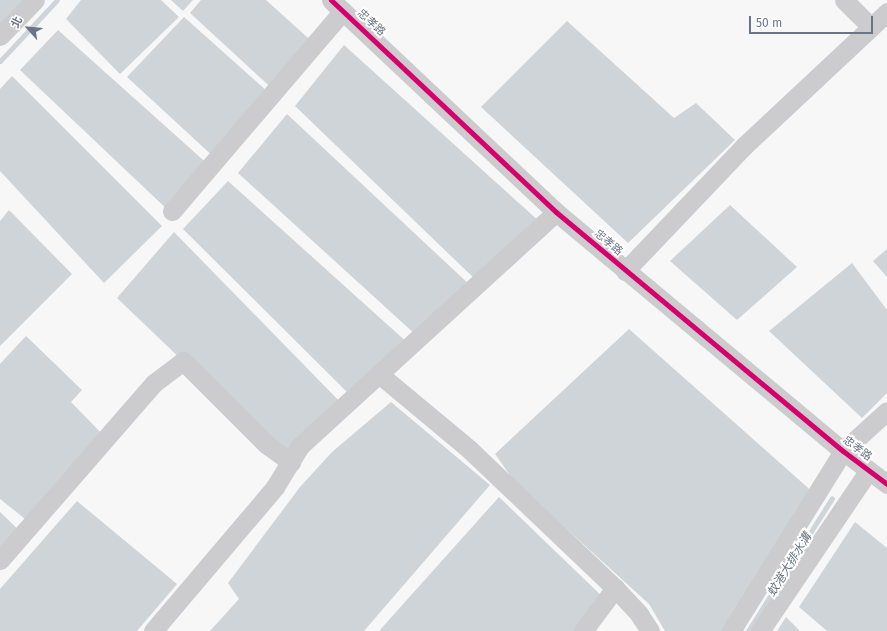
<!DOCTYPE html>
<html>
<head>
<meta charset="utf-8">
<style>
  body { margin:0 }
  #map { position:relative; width:887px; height:631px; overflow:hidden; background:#f7f7f7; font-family:"Fira Sans","Noto Sans TC",sans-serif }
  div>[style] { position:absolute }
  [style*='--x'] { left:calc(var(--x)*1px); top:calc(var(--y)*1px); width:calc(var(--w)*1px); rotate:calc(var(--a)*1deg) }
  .water>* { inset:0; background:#cfd4d8 }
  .stream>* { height:5px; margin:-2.5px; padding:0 2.5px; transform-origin:2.5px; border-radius:2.5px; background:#cfd4d8 }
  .minor>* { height:19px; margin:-9.5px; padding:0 9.5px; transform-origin:9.5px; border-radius:9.5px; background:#ccccce }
  .cycleway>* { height:5px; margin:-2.5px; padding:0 2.5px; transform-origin:2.5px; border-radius:2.5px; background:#d6006c }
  span { translate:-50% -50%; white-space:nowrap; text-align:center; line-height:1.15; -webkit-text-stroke:4px #fff; paint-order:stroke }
  .street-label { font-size:11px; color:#6b7583 }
  .water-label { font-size:12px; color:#67757f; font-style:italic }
  .north { position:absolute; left:8px; top:8px; width:40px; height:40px; -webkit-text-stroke:3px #fff; paint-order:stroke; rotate:297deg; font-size:11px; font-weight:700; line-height:16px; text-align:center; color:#6b7583 }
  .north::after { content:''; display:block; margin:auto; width:14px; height:18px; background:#6b7583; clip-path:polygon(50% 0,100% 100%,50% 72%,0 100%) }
  .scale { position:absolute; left:749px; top:16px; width:124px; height:18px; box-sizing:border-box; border:2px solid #6b7583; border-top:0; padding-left:5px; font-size:12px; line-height:14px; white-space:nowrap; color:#6b7583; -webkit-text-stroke:3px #fff; paint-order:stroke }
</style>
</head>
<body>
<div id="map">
  <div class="water">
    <div style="clip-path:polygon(0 0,24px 0,0 26px)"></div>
    <div style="clip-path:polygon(81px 0,161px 0,179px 17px,120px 74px,66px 19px)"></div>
    <div style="clip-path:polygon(171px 0,193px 0,183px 11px)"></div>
    <div style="clip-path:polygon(201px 0,266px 0,318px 47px,278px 94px,190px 13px)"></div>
    <div style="clip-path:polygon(184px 17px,277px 100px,216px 159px,127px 77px)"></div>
    <div style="clip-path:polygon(567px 21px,674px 118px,696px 103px,735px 140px,628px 243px,481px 107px)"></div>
    <div style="clip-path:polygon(58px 30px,212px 168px,171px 213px,20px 70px)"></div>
    <div style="clip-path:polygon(344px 45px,541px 223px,478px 282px,295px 106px)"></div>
    <div style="clip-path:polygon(12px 76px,162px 226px,104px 283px,0 171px,0 89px)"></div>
    <div style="clip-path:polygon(287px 114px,472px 287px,416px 335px,238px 173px)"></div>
    <div style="clip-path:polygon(228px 181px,410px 345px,355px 400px,183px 229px)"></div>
    <div style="clip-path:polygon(730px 205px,797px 267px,737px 320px,670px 261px)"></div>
    <div style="clip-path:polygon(9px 210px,72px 274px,0 346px,0 221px)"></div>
    <div style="clip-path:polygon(174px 232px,345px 407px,281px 455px,117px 298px)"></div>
    <div style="clip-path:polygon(887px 249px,887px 277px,873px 261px)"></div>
    <div style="clip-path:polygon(852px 263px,887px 310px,887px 393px,862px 418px,769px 331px)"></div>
    <div style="clip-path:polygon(629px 329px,816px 495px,728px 631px,665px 631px,649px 604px,514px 481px,495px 454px)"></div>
    <div style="clip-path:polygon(26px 336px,82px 390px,71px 402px,105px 437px,29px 522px,0 499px,0 364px)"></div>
    <div style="clip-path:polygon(391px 402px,490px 485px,364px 631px,210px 631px,239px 599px,228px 583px,300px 487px,332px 452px)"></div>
    <div style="clip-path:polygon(499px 497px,608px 602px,581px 631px,379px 631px)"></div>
    <div style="clip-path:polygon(77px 501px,177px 584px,137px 631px,0 631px,0 589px)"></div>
    <div style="clip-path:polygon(0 512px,24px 535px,0 561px)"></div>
    <div style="clip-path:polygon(855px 522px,887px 548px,887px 631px,827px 631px,799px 607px)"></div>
    <div style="clip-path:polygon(786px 617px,800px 631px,777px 631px)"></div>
  </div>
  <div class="stream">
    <div style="--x:0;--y:61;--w:83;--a:-46.9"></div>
    <div style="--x:748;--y:631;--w:157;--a:-57.7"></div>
  </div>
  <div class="minor">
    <div style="--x:331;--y:0;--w:309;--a:43.3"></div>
    <div style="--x:556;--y:212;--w:373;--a:39.8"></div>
    <div style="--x:843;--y:451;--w:55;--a:36.9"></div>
    <div style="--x:844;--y:0;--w:38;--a:45"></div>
    <div style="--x:0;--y:36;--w:50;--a:-45.8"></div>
    <div style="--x:172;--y:211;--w:263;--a:-49.5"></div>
    <div style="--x:625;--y:271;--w:173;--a:-46.4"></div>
    <div style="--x:744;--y:146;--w:196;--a:-43.1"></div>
    <div style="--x:379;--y:374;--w:117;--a:39.8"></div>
    <div style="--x:469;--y:449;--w:202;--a:43.6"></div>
    <div style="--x:615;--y:588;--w:35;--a:47"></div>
    <div style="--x:639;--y:614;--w:20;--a:57"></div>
    <div style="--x:0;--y:560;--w:235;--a:-49"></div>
    <div style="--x:154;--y:383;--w:36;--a:-37"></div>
    <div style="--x:183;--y:361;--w:117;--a:45"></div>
    <div style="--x:266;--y:444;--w:31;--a:36"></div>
    <div style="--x:153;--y:631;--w:189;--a:-49.7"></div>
    <div style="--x:275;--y:487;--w:48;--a:-58.6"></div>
    <div style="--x:300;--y:446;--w:347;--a:-42.4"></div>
    <div style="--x:583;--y:631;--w:54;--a:-53.3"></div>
    <div style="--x:731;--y:631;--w:212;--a:-58.1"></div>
    <div style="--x:843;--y:451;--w:59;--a:-42.3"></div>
    <div style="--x:760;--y:631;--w:194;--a:-55.9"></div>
  </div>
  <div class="cycleway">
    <div style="--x:331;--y:0;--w:309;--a:43.3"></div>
    <div style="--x:556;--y:212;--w:373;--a:39.8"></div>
    <div style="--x:843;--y:451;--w:55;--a:36.9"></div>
  </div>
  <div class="street-label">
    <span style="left:371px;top:23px;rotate:43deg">忠孝路</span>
    <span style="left:608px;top:243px;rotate:40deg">忠孝路</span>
    <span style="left:857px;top:449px;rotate:37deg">忠孝路</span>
  </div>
  <div class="water-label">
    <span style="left:790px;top:565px;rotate:-58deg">蚊港大排水溝</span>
  </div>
  <div class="north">北</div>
  <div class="scale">50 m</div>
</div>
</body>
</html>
